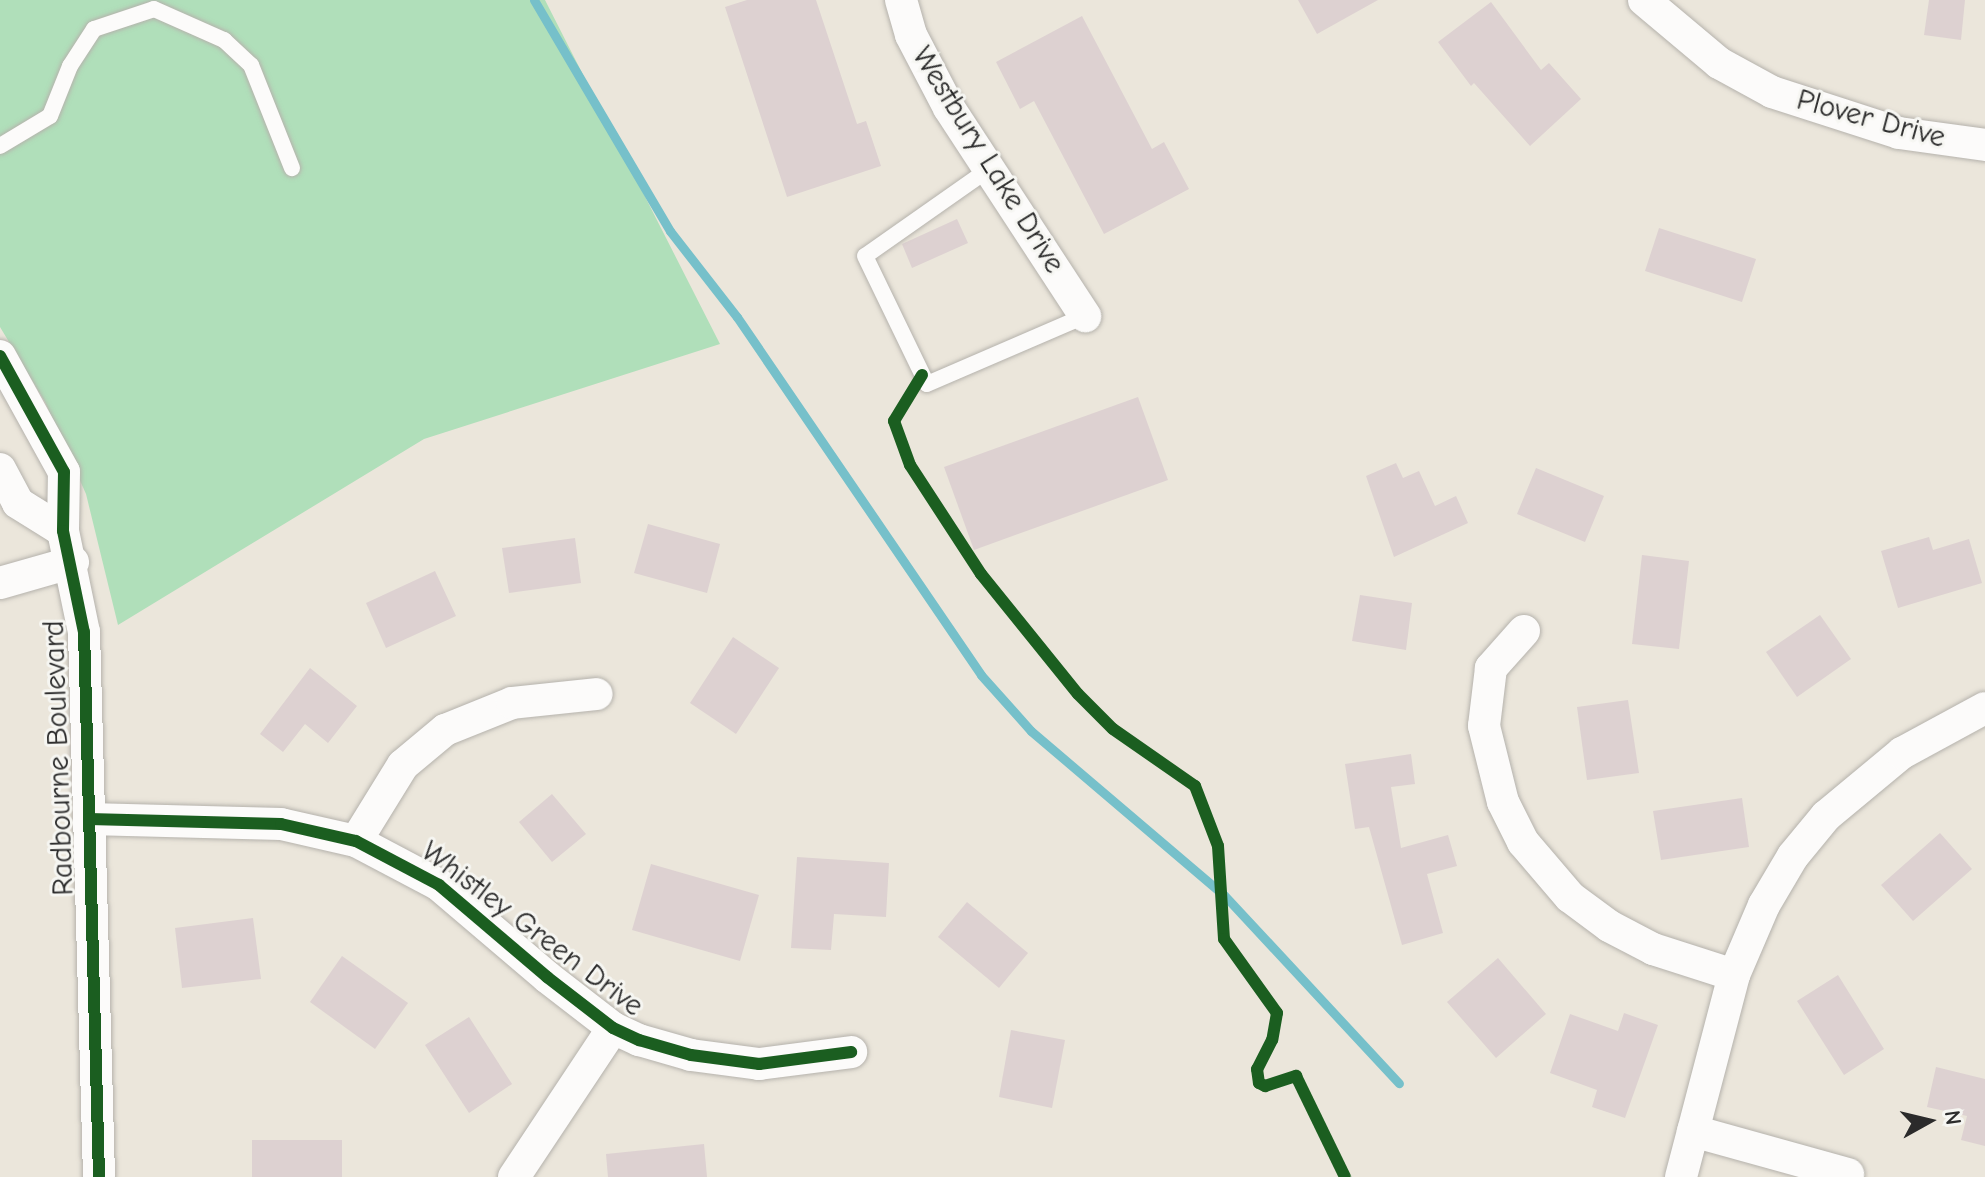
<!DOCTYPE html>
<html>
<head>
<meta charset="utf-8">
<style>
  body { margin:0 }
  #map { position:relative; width:1985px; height:1177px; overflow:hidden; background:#ebe6db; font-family:"Comic Neue",sans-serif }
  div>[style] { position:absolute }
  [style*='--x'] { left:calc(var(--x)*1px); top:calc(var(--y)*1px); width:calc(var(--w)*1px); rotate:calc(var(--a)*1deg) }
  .green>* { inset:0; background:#b0dfba }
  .stream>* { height:9px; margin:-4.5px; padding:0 4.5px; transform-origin:4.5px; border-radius:4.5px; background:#76c0ca }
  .building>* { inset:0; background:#ddd1d1 }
  .roads { filter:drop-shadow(0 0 2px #b5b2ac) drop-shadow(0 0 2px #b5b2ac) }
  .lane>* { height:16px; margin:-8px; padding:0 8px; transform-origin:8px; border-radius:8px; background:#fcfbfa }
  .street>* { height:32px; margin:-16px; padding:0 16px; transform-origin:16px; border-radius:16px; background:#fcfbfa }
  .cycleway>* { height:12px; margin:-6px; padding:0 6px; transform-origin:6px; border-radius:6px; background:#1b5e20 }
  span { translate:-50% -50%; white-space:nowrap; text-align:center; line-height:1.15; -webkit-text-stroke:6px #f6f6f2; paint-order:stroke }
  .street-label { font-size:30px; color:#2b2b2b }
  .north { position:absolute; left:1889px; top:1081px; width:80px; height:80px; -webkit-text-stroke:6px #f6f6f2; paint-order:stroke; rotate:82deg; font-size:22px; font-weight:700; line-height:32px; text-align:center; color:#2b2b2b }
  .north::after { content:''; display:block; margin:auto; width:28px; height:36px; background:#2b2b2b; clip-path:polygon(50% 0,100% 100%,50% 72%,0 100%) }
</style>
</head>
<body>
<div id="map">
  <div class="green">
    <div style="clip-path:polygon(0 0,545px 0,720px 344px,424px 439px,118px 625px,86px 494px,45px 402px,0 327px)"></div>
  </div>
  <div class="stream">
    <div style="--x:534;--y:0;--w:268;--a:59.5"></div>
    <div style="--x:670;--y:231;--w:109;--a:52.1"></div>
    <div style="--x:737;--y:317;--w:433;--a:55.7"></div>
    <div style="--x:981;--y:675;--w:75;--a:48.2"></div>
    <div style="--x:1031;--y:731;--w:253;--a:40.4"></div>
    <div style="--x:1224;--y:895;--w:257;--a:47.1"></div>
  </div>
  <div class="building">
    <div style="clip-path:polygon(747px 0,816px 0,857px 124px,866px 121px,881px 166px,787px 197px,725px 7px)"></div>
    <div style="clip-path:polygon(1298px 0,1378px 0,1317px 34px)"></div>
    <div style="clip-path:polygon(1929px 0,1965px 0,1961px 40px,1924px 35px)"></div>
    <div style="clip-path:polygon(1491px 2px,1541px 70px,1549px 63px,1581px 99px,1530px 146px,1474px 83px,1471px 86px,1438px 42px)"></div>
    <div style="clip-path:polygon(1082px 16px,1152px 149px,1164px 142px,1189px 189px,1104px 234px,1034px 101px,1020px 109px,996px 62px)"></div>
    <div style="clip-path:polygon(957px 219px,968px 243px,912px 268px,902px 244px)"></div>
    <div style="clip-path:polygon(1659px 228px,1756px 259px,1742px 302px,1645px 271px)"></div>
    <div style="clip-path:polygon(1138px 397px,1168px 480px,974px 550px,944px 467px)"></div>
    <div style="clip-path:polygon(1396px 463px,1403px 478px,1419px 471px,1435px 506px,1456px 496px,1468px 523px,1394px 557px,1366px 476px)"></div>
    <div style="clip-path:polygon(1536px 468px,1604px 496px,1585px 542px,1517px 514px)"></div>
    <div style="clip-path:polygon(648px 524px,720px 544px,707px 593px,634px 573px)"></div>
    <div style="clip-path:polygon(1929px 537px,1933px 550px,1969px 539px,1982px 583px,1898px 608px,1881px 551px)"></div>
    <div style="clip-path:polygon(575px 538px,581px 583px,509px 593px,502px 548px)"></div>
    <div style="clip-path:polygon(1642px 555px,1689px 561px,1679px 649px,1632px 644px)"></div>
    <div style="clip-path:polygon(435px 571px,456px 616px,386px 648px,366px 603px)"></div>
    <div style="clip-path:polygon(1360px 595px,1412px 603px,1406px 650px,1352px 641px)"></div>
    <div style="clip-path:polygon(1820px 615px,1851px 659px,1797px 697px,1766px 652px)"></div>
    <div style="clip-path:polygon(733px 637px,779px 668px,736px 734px,690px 703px)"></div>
    <div style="clip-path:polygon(310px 668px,357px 706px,328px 743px,305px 724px,283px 752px,260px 734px)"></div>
    <div style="clip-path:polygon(1628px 700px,1639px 773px,1587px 780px,1577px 707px)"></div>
    <div style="clip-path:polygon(1411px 754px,1415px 784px,1391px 787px,1401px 848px,1448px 835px,1457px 866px,1427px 874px,1443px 933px,1402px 945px,1369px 827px,1355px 829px,1345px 764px)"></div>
    <div style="clip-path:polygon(552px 794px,586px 834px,552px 862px,519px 822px)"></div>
    <div style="clip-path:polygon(1742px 798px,1749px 847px,1661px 860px,1653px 811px)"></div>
    <div style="clip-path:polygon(1940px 833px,1972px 869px,1913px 921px,1881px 885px)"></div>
    <div style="clip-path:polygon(797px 857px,889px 863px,886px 917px,834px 914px,831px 950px,791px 948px)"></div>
    <div style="clip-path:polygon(651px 864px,759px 895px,740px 961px,632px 930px)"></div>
    <div style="clip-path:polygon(967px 902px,1028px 953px,999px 988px,938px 937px)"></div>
    <div style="clip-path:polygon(253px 918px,261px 979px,182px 988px,175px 928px)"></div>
    <div style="clip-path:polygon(342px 956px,408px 1003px,375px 1049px,310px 1002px)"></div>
    <div style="clip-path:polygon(1498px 958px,1546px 1014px,1496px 1058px,1447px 1002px)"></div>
    <div style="clip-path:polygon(1838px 975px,1884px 1049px,1844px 1075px,1797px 1001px)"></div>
    <div style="clip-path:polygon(1624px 1013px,1658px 1025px,1625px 1118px,1592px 1107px,1597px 1090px,1550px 1073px,1570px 1014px,1618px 1031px)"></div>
    <div style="clip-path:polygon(469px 1017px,512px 1084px,469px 1113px,425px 1045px)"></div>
    <div style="clip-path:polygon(1011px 1030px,1065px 1040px,1052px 1108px,999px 1097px)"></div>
    <div style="clip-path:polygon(1936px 1067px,1985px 1079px,1985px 1146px,1961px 1140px,1967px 1116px,1927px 1107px)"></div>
    <div style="clip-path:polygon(252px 1140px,342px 1140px,342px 1177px,252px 1177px)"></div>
    <div style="clip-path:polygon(704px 1144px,707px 1177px,608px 1177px,606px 1154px)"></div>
  </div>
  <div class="roads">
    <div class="lane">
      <div style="--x:0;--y:146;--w:58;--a:-31"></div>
      <div style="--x:50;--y:116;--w:54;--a:-68.2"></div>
      <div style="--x:70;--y:66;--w:44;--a:-57"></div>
      <div style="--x:94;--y:29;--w:63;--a:-18.4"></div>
      <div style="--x:154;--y:9;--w:77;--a:23.9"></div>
      <div style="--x:224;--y:40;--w:37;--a:43"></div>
      <div style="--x:251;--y:65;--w:111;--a:68.3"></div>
      <div style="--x:989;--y:169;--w:151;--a:144.9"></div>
      <div style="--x:865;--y:256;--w:142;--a:64.2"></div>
      <div style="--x:927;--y:384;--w:172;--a:-23.3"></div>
    </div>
    <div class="street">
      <div style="--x:901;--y:0;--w:36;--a:74"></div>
      <div style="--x:911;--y:35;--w:82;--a:62.5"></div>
      <div style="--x:949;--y:108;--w:249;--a:56.8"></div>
      <div style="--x:1644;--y:0;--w:98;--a:40"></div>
      <div style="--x:1719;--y:63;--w:60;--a:28.7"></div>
      <div style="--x:1772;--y:92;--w:133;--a:17.9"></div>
      <div style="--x:1899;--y:133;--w:87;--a:7.9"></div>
      <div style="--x:0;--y:356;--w:132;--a:61.1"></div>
      <div style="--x:64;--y:472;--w:59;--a:91"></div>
      <div style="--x:63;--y:531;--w:103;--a:78.3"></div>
      <div style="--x:84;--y:632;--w:545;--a:88.42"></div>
      <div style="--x:0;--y:469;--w:38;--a:62"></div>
      <div style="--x:18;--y:503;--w:53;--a:31.9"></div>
      <div style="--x:0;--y:583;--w:76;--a:-16"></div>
      <div style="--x:1524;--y:631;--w:50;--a:131.7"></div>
      <div style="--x:1491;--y:668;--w:58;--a:96.9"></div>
      <div style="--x:1484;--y:726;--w:78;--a:76"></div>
      <div style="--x:1503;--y:802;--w:45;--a:63.4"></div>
      <div style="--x:1523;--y:842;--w:72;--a:49.5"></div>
      <div style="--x:1570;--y:897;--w:49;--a:36.6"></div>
      <div style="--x:1609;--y:926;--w:50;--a:27.6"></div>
      <div style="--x:1653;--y:949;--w:85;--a:17.8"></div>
      <div style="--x:89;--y:819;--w:192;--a:1.5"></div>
      <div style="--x:281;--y:824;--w:77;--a:12.8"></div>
      <div style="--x:356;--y:841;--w:94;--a:27.9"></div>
      <div style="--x:439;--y:885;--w:142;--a:40.4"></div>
      <div style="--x:547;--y:977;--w:83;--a:37.7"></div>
      <div style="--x:613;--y:1028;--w:29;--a:25"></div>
      <div style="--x:639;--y:1040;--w:54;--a:16.1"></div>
      <div style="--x:691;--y:1055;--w:69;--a:7.5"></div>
      <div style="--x:759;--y:1064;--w:93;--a:-7.4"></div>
      <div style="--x:356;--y:841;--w:89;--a:-58.3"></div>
      <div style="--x:403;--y:765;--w:55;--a:-39.8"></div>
      <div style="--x:445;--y:730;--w:72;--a:-21.9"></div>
      <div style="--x:512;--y:703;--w:85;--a:-6"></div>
      <div style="--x:1693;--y:1131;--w:161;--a:15.5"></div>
      <div style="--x:514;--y:1177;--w:179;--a:-56.4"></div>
      <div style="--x:1681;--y:1177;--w:209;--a:-75.3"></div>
      <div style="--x:1734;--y:975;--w:76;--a:-66.8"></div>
      <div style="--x:1764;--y:905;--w:57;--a:-59.4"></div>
      <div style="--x:1793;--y:856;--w:52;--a:-50.5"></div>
      <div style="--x:1826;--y:816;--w:99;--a:-39.7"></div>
      <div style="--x:1902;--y:753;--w:94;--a:-28.5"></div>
    </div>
  </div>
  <div class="cycleway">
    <div style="--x:0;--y:356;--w:132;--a:61.1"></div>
    <div style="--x:64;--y:472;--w:59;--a:91"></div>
    <div style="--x:63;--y:531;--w:103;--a:78.3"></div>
    <div style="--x:84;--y:632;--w:545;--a:88.42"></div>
    <div style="--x:922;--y:375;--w:54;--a:121.3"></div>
    <div style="--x:894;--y:421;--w:47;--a:70"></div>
    <div style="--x:910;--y:465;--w:130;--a:56.9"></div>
    <div style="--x:981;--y:574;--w:154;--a:51.1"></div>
    <div style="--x:1078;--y:694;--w:49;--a:45"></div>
    <div style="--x:1113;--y:729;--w:100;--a:34.8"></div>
    <div style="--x:1195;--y:786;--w:64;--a:69"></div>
    <div style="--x:1218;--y:846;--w:93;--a:86.3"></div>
    <div style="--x:1224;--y:939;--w:91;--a:54.4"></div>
    <div style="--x:1277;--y:1013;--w:27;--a:100"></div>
    <div style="--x:1272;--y:1040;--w:33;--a:117"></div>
    <div style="--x:1257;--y:1069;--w:14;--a:82"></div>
    <div style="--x:1259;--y:1083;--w:7;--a:27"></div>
    <div style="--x:1265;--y:1086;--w:33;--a:-18"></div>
    <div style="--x:1296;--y:1076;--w:112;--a:64.1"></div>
    <div style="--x:89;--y:819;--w:192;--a:1.5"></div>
    <div style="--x:281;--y:824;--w:77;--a:12.8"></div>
    <div style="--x:356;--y:841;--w:94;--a:27.9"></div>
    <div style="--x:439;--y:885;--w:142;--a:40.4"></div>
    <div style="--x:547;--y:977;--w:83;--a:37.7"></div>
    <div style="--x:613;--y:1028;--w:29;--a:25"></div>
    <div style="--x:639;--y:1040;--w:54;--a:16.1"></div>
    <div style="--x:691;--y:1055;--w:69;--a:7.5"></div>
    <div style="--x:759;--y:1064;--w:93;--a:-7.4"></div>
  </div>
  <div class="street-label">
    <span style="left:1871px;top:119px;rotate:15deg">Plover Drive</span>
    <span style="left:988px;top:160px;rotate:58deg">Westbury Lake Drive</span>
    <span style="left:59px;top:758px;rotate:-92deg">Radbourne Boulevard</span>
    <span style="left:532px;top:929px;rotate:37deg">Whistley Green Drive</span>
  </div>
  <div class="north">N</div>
</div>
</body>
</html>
